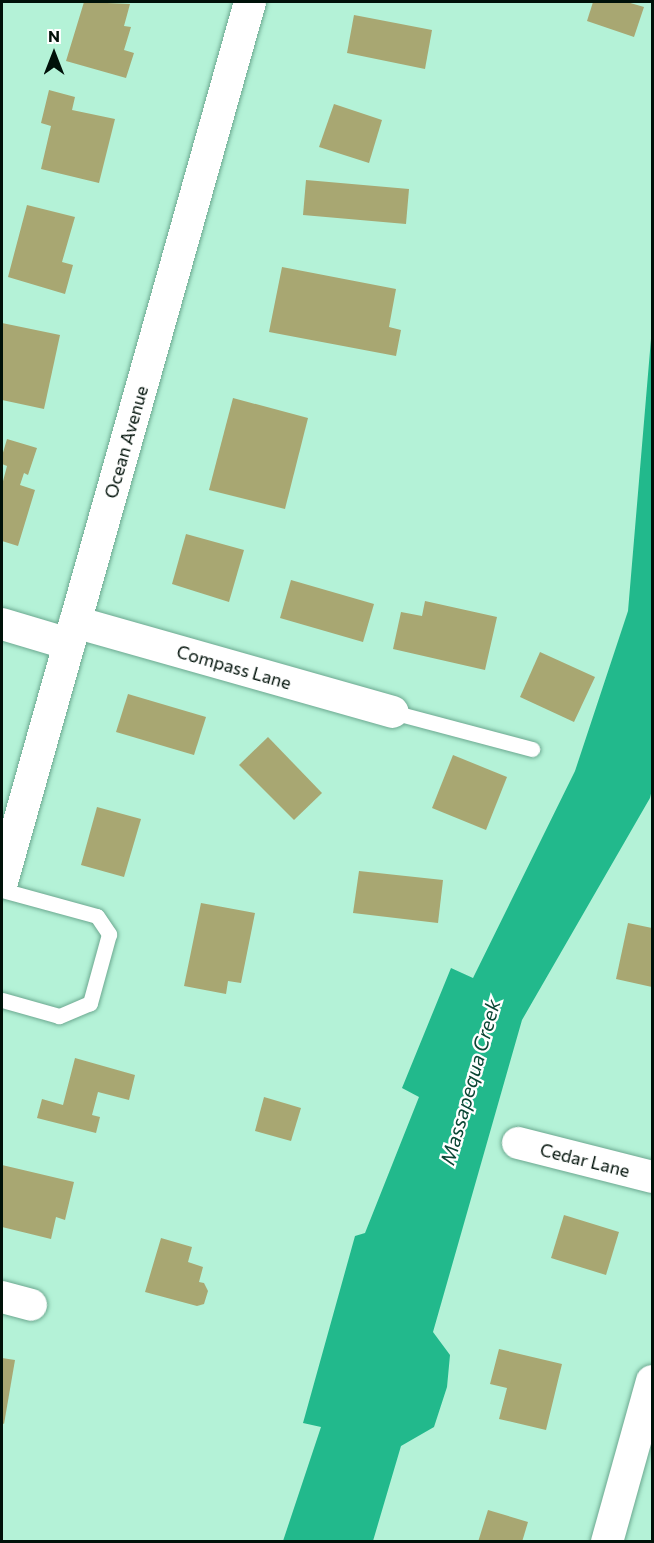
<!DOCTYPE html>
<html>
<head>
<meta charset="utf-8">
<style>
  body { margin:0 }
  #map { position:relative; width:654px; height:1543px; overflow:hidden; background:#b4f2d7; font-family:Commissioner,sans-serif }
  div>[style] { position:absolute }
  [style*='--x'] { left:calc(var(--x)*1px); top:calc(var(--y)*1px); width:calc(var(--w)*1px); rotate:calc(var(--a)*1deg) }
  .water>* { inset:0; background:#22b98c }
  .building>* { inset:0; background:#a8a772 }
  .roads { filter:drop-shadow(0 0 2px #6ca890) drop-shadow(0 0 2px #6ca890) }
  .lane>* { height:15px; margin:-7.5px; padding:0 7.5px; transform-origin:7.5px; border-radius:7.5px; background:#fff }
  .street>* { height:32px; margin:-16px; padding:0 16px; transform-origin:16px; border-radius:16px; background:#fff }
  span { translate:-50% -50%; white-space:nowrap; text-align:center; line-height:1.15; -webkit-text-stroke:4.5px #fff; paint-order:stroke }
  .street-label { font-size:18px; color:#001109 }
  .water-label { font-size:20px; color:#0b4634; font-style:italic }
  .frame { position:absolute; inset:0; border:3px solid #001109; pointer-events:none }
  .north { position:absolute; left:24px; top:24px; width:60px; height:60px; -webkit-text-stroke:4px #fff; paint-order:stroke; rotate:0deg; font-size:16px; font-weight:700; line-height:24px; text-align:center; color:#001109 }
  .north::after { content:''; display:block; margin:auto; width:21px; height:27px; background:#001109; clip-path:polygon(50% 0,100% 100%,50% 72%,0 100%) }
</style>
</head>
<body>
<div id="map">
  <div class="water">
    <div style="clip-path:polygon(652px 327px,652px 789px,650px 798px,522px 1020px,433px 1332px,450px 1355px,447px 1387px,434px 1427px,401px 1446px,373px 1541px,283px 1541px,321px 1427px,303px 1423px,355px 1236px,365px 1233px,419px 1097px,402px 1088px,451px 968px,473px 978px,575px 771px,628px 611px)"></div>
  </div>
  <div class="building">
    <div style="clip-path:polygon(84px 2px,130px 4px,124px 26px,131px 27px,124px 50px,134px 53px,126px 78px,66px 61px)"></div>
    <div style="clip-path:polygon(593px 2px,627px 2px,644px 7px,634px 37px,587px 21px)"></div>
    <div style="clip-path:polygon(354px 15px,432px 30px,425px 69px,347px 53px)"></div>
    <div style="clip-path:polygon(49px 90px,75px 97px,72px 110px,115px 119px,99px 183px,41px 169px,51px 126px,41px 123px)"></div>
    <div style="clip-path:polygon(334px 104px,382px 120px,369px 163px,319px 147px)"></div>
    <div style="clip-path:polygon(306px 180px,409px 189px,406px 224px,303px 215px)"></div>
    <div style="clip-path:polygon(27px 205px,75px 217px,62px 262px,73px 265px,65px 294px,8px 277px)"></div>
    <div style="clip-path:polygon(282px 267px,396px 289px,389px 327px,401px 330px,396px 356px,269px 332px)"></div>
    <div style="clip-path:polygon(2px 323px,60px 335px,44px 409px,2px 400px)"></div>
    <div style="clip-path:polygon(233px 398px,308px 418px,285px 509px,209px 490px)"></div>
    <div style="clip-path:polygon(7px 439px,37px 448px,28px 475px,24px 473px,20px 485px,35px 490px,18px 546px,2px 541px,2px 485px,7px 466px,2px 464px,2px 456px)"></div>
    <div style="clip-path:polygon(186px 534px,244px 550px,229px 602px,172px 584px)"></div>
    <div style="clip-path:polygon(291px 580px,374px 604px,363px 642px,280px 618px)"></div>
    <div style="clip-path:polygon(425px 601px,497px 617px,485px 670px,393px 649px,401px 612px,422px 616px)"></div>
    <div style="clip-path:polygon(540px 652px,595px 677px,574px 722px,520px 697px)"></div>
    <div style="clip-path:polygon(128px 694px,206px 717px,194px 755px,116px 732px)"></div>
    <div style="clip-path:polygon(268px 737px,322px 793px,294px 820px,239px 765px)"></div>
    <div style="clip-path:polygon(453px 755px,507px 777px,486px 830px,432px 808px)"></div>
    <div style="clip-path:polygon(97px 807px,141px 819px,124px 877px,81px 865px)"></div>
    <div style="clip-path:polygon(359px 871px,443px 880px,438px 923px,353px 913px)"></div>
    <div style="clip-path:polygon(201px 903px,255px 913px,241px 983px,228px 981px,226px 994px,184px 986px)"></div>
    <div style="clip-path:polygon(628px 923px,652px 928px,652px 987px,616px 979px)"></div>
    <div style="clip-path:polygon(75px 1058px,135px 1075px,129px 1100px,98px 1092px,92px 1115px,100px 1117px,96px 1133px,37px 1118px,42px 1099px,63px 1105px)"></div>
    <div style="clip-path:polygon(264px 1097px,301px 1108px,291px 1141px,255px 1131px)"></div>
    <div style="clip-path:polygon(2px 1165px,74px 1182px,65px 1220px,56px 1217px,51px 1239px,2px 1227px)"></div>
    <div style="clip-path:polygon(564px 1215px,619px 1232px,606px 1275px,551px 1258px)"></div>
    <div style="clip-path:polygon(161px 1238px,192px 1247px,188px 1262px,203px 1267px,199px 1282px,204px 1283px,208px 1291px,204px 1304px,197px 1306px,145px 1292px)"></div>
    <div style="clip-path:polygon(499px 1349px,562px 1364px,546px 1430px,499px 1419px,507px 1388px,490px 1384px)"></div>
    <div style="clip-path:polygon(2px 1358px,15px 1360px,4px 1424px,2px 1423px)"></div>
    <div style="clip-path:polygon(488px 1510px,528px 1522px,522px 1542px,478px 1542px)"></div>
  </div>
  <div class="roads">
    <div class="lane">
      <div style="--x:392;--y:712;--w:145;--a:14.8"></div>
      <div style="--x:2;--y:890;--w:98;--a:15.3"></div>
      <div style="--x:97;--y:916;--w:22;--a:56"></div>
      <div style="--x:109;--y:934;--w:72;--a:105.4"></div>
      <div style="--x:90;--y:1003;--w:34;--a:157"></div>
      <div style="--x:59;--y:1016;--w:59;--a:-164.3"></div>
    </div>
    <div class="street">
      <div style="--x:75;--y:622;--w:330;--a:15.8"></div>
      <div style="--x:2;--y:624;--w:70;--a:16.6"></div>
      <div style="--x:2;--y:882;--w:914;--a:-74.26"></div>
      <div style="--x:518;--y:1143;--w:138;--a:14.2"></div>
      <div style="--x:2;--y:1297;--w:30;--a:15"></div>
      <div style="--x:607;--y:1542;--w:167;--a:-74.4"></div>
    </div>
  </div>
  <div class="street-label">
    <span style="left:126px;top:442px;rotate:-74deg">Ocean Avenue</span>
    <span style="left:234px;top:667px;rotate:16deg">Compass Lane</span>
    <span style="left:585px;top:1160px;rotate:14deg">Cedar Lane</span>
  </div>
  <div class="water-label">
    <span style="left:470px;top:1082px;rotate:-74deg">Massapequa Creek</span>
  </div>
  <div class="frame"></div>
  <div class="north">N</div>
</div>
</body>
</html>
